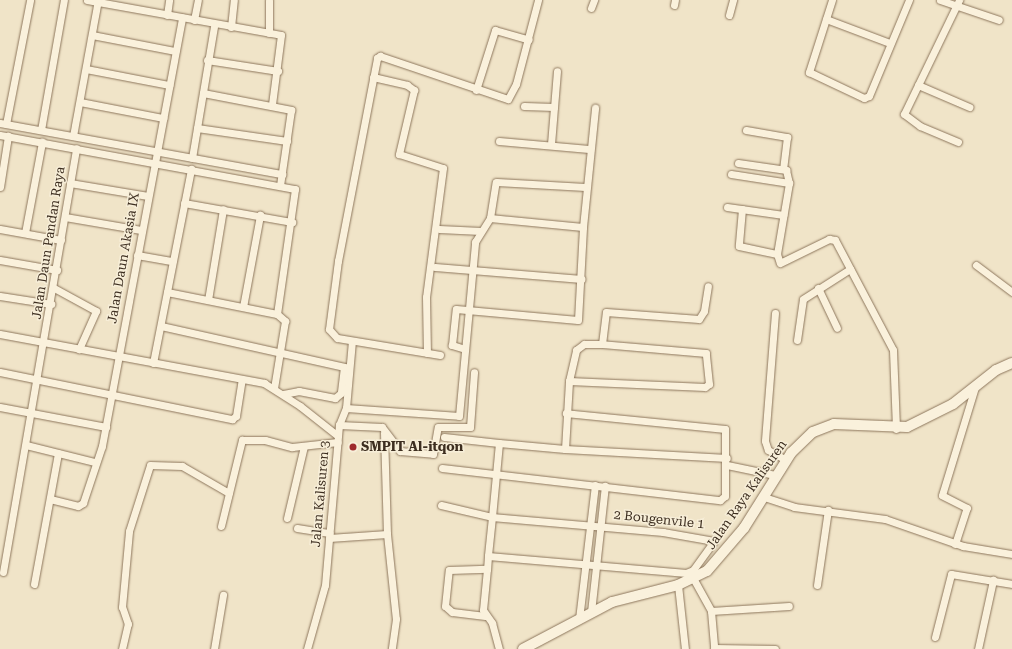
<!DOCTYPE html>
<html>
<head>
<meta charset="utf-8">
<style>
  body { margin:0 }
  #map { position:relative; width:1012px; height:649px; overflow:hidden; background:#f0e4c8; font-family:"Roboto Serif",serif }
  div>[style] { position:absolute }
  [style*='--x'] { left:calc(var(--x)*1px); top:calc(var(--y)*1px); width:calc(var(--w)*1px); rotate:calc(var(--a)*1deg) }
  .roads { filter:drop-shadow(0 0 1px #8d765c) drop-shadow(0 0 1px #8d765c) }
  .minor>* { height:7px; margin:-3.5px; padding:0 3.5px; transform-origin:3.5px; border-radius:3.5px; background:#faf1dc }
  .secondary>* { height:10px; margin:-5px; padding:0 5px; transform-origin:5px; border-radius:5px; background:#faf1dc }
  .dots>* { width:11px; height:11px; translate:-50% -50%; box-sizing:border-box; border:2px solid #f7eed8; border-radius:50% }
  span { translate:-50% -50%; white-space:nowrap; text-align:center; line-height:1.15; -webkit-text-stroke:3px #f7eed8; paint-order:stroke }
  .street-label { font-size:13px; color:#3d2e20 }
  .poi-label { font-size:13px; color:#3d2e20; font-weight:700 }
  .left { translate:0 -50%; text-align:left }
</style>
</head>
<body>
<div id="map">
  <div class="roads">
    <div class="minor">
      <div style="--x:87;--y:0;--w:197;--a:10.2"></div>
      <div style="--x:281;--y:35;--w:70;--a:97.4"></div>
      <div style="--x:832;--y:0;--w:76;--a:107.7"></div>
      <div style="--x:809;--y:72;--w:61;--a:25.3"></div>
      <div style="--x:864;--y:98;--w:5;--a:-22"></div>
      <div style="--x:869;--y:96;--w:104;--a:-67.4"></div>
      <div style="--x:940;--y:0;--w:62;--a:18.7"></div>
      <div style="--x:674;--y:5;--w:5;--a:-79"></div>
      <div style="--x:591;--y:8;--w:9;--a:-69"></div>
      <div style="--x:167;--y:15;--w:15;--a:-82"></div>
      <div style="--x:729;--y:15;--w:16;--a:-75"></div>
      <div style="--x:826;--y:19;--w:68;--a:20.6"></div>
      <div style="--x:194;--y:20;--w:20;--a:-79"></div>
      <div style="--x:231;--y:27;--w:27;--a:-84"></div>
      <div style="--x:269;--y:33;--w:33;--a:-90"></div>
      <div style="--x:92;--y:35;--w:85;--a:10.9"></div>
      <div style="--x:207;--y:60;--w:72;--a:8.8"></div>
      <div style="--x:86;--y:69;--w:85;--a:10.9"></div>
      <div style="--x:373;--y:77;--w:35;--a:13"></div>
      <div style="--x:407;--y:85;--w:9;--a:36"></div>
      <div style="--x:414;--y:90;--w:66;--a:103.2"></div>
      <div style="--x:399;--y:154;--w:46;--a:17.7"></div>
      <div style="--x:443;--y:168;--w:130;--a:97.5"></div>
      <div style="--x:426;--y:297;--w:56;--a:89"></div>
      <div style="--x:918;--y:85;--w:56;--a:23.3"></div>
      <div style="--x:476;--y:90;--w:63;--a:-72.4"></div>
      <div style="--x:495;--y:30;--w:35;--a:16"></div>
      <div style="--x:203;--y:93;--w:90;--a:10.9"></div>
      <div style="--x:291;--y:110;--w:76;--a:98.3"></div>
      <div style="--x:80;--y:102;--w:85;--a:10.9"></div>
      <div style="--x:524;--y:106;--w:30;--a:2"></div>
      <div style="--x:0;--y:123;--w:287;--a:10.3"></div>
      <div style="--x:6;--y:124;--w:126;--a:-79"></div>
      <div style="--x:197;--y:128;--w:91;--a:8.2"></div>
      <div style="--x:41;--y:130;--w:132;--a:-80"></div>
      <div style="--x:746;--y:130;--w:42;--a:9.7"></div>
      <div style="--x:787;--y:137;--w:32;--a:97"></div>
      <div style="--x:0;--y:135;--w:300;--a:10.4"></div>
      <div style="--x:295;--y:189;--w:126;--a:98.2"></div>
      <div style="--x:277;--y:314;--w:11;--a:41"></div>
      <div style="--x:285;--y:321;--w:68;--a:99.3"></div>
      <div style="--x:73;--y:136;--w:138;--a:-79.6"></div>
      <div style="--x:499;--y:141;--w:90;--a:5.1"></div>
      <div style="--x:958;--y:142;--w:41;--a:-157.2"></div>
      <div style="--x:920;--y:126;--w:20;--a:-143"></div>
      <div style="--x:904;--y:114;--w:127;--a:-64.2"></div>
      <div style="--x:551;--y:144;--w:73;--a:-85.3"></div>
      <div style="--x:192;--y:158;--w:134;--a:-80.5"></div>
      <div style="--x:738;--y:163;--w:49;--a:8.3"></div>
      <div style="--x:786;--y:170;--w:13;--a:77"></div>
      <div style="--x:731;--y:174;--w:59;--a:8.8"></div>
      <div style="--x:789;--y:183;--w:72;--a:99.6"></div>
      <div style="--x:777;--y:254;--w:9;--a:72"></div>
      <div style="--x:780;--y:263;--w:55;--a:-26.1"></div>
      <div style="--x:829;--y:239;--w:6;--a:9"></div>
      <div style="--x:835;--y:240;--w:124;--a:62.2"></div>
      <div style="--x:893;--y:350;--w:79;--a:87.8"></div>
      <div style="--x:70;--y:183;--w:79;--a:9.5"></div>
      <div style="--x:0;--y:187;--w:52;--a:-81.1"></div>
      <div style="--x:184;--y:203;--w:110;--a:10"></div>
      <div style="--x:727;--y:207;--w:57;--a:8.1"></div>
      <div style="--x:742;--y:209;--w:37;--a:95"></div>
      <div style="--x:739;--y:246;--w:39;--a:12"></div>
      <div style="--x:65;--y:217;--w:77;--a:9.7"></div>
      <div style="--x:490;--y:218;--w:93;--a:5.5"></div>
      <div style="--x:583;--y:227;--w:120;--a:-84.2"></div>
      <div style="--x:0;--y:229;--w:62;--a:10.2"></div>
      <div style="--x:439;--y:229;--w:42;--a:2.7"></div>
      <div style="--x:25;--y:233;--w:93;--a:-79.4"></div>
      <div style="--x:137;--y:255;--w:36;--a:10"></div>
      <div style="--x:0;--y:260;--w:58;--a:10"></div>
      <div style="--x:976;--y:265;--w:45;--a:36.9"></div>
      <div style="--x:435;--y:267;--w:147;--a:4.7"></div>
      <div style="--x:54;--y:288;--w:48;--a:28.7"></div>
      <div style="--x:96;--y:311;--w:42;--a:114.1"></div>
      <div style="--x:818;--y:288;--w:44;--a:64.6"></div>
      <div style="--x:167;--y:292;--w:112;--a:11.3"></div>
      <div style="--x:0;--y:296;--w:52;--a:8.9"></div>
      <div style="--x:208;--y:300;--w:92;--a:-80.6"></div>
      <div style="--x:243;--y:307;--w:94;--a:-79.5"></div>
      <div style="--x:775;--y:313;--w:128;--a:94.5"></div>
      <div style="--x:765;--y:441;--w:9;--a:72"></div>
      <div style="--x:768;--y:450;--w:21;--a:29"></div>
      <div style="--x:161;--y:326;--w:188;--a:12.6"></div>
      <div style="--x:344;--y:367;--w:26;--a:97"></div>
      <div style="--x:341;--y:393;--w:8;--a:140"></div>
      <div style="--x:335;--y:398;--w:37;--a:-169"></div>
      <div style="--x:299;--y:391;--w:16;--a:169"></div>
      <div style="--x:0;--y:334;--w:269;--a:10.5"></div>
      <div style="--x:264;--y:383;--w:43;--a:32.6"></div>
      <div style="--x:300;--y:406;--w:48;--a:38.3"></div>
      <div style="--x:797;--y:340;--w:41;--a:-81.7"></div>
      <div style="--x:803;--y:299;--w:56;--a:-32.6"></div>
      <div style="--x:465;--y:349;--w:14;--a:-163"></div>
      <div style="--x:452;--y:345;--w:36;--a:-84"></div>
      <div style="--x:456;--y:309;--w:122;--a:5.2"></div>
      <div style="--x:578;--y:320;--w:93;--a:-86.9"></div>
      <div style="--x:440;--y:355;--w:104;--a:-170.6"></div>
      <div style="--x:337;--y:338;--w:12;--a:-132"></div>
      <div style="--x:329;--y:329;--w:69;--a:-82.5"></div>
      <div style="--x:338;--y:261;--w:207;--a:-79.1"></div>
      <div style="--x:377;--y:58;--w:4;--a:-34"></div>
      <div style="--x:380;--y:56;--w:135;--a:18.6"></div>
      <div style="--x:508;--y:99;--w:17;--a:-62"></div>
      <div style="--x:516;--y:84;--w:87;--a:-75.3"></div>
      <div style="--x:153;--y:363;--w:198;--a:-78.9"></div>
      <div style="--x:0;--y:372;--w:237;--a:11.5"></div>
      <div style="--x:232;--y:419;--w:5;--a:-37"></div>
      <div style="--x:236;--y:416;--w:37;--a:-81"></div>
      <div style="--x:569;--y:381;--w:136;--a:2.5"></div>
      <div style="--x:705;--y:387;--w:5;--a:-37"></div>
      <div style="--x:709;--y:384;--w:31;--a:-96"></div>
      <div style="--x:706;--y:353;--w:104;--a:-175.1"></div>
      <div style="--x:0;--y:407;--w:108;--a:10.7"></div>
      <div style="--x:346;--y:408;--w:113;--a:4"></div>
      <div style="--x:459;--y:416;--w:175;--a:-84.7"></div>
      <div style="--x:475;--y:242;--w:28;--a:-58"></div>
      <div style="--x:490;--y:218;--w:36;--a:-81"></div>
      <div style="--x:496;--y:182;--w:90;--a:3.2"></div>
      <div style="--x:339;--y:425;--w:43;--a:2.7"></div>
      <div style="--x:382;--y:427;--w:30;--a:53"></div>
      <div style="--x:400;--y:451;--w:33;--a:5"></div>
      <div style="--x:433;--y:454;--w:27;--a:-80"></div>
      <div style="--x:438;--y:427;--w:32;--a:0"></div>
      <div style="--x:470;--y:427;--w:55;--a:-85.8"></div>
      <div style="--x:384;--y:433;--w:101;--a:88.3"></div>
      <div style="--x:387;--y:534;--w:85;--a:84"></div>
      <div style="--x:396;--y:619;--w:30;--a:98"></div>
      <div style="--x:444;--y:437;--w:55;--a:6.2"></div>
      <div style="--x:26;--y:445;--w:70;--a:14"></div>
      <div style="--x:565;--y:449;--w:162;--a:3.2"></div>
      <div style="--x:727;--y:465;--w:49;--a:11.8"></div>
      <div style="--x:442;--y:468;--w:280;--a:6.6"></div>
      <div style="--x:720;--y:500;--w:6;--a:-39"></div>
      <div style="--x:725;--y:496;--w:67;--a:-90"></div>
      <div style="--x:725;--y:429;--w:160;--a:-174.3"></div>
      <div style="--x:764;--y:497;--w:32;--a:18"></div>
      <div style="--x:794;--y:507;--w:92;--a:7.5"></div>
      <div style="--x:885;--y:519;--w:83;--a:19.1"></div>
      <div style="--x:963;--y:546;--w:50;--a:9.3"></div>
      <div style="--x:50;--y:499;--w:29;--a:14"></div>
      <div style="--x:78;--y:506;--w:6;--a:-31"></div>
      <div style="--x:83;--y:503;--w:60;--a:-71.6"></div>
      <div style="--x:102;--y:446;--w:436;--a:-79.4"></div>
      <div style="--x:441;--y:505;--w:52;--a:13.2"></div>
      <div style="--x:492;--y:517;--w:74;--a:-84.6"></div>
      <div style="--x:499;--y:443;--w:66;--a:5.2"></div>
      <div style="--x:565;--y:449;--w:68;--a:-86.6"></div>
      <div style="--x:569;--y:381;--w:32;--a:-77"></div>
      <div style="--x:576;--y:350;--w:10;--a:-37"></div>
      <div style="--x:584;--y:344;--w:18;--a:0"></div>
      <div style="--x:602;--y:344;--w:32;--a:-83"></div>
      <div style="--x:606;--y:312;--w:93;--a:4.3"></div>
      <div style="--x:699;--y:319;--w:9;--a:-58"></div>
      <div style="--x:704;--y:311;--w:25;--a:-81"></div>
      <div style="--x:287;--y:518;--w:74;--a:-76.7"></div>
      <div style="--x:221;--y:526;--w:89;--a:-76.3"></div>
      <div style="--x:242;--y:440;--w:23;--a:0"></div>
      <div style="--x:265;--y:440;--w:28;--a:15"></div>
      <div style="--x:292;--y:447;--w:46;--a:-6.2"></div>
      <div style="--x:297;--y:528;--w:33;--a:9"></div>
      <div style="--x:329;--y:538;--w:58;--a:-3.9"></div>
      <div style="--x:955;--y:544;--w:38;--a:-72"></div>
      <div style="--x:967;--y:508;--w:28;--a:-153"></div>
      <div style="--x:942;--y:495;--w:113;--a:-73"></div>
      <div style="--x:488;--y:556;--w:199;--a:4.9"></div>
      <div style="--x:686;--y:573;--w:8;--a:-23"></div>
      <div style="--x:693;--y:570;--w:36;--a:-54"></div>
      <div style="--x:714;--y:541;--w:52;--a:-170"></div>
      <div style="--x:663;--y:532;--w:172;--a:-175"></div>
      <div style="--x:492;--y:517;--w:39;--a:96"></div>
      <div style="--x:488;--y:556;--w:13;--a:94"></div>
      <div style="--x:487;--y:569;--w:41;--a:95.6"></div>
      <div style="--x:483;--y:610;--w:16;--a:55"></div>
      <div style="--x:492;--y:623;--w:27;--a:75"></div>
      <div style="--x:3;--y:572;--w:430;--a:-80.2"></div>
      <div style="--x:693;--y:578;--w:38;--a:61"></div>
      <div style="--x:711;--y:611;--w:38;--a:85"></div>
      <div style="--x:34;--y:584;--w:133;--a:-79.6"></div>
      <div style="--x:678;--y:585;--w:64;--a:83.8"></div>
      <div style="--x:817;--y:585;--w:76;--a:-81.7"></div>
      <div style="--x:711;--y:611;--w:78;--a:-3.7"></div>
      <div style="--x:591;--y:612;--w:127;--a:-83.7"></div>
      <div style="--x:485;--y:616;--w:33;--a:-173"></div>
      <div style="--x:452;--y:612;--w:9;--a:-139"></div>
      <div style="--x:445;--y:606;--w:36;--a:-84"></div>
      <div style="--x:449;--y:570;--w:38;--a:-2"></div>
      <div style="--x:579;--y:619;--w:135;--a:-83.2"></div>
      <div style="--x:935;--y:637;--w:65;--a:-75.7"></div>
      <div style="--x:951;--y:574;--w:62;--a:9.3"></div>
      <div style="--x:714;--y:648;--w:61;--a:0.9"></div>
      <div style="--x:122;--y:649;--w:26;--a:-77"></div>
      <div style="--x:128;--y:624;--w:18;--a:-109"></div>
      <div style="--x:122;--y:607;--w:76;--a:-84.7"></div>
      <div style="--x:129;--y:531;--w:69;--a:-72.3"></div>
      <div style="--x:150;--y:465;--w:32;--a:2"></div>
      <div style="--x:182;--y:466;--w:54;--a:29.9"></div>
      <div style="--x:214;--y:649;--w:55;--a:-80.5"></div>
      <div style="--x:307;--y:649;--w:66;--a:-74.3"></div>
      <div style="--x:325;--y:585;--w:161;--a:-85"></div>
      <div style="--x:339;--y:425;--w:18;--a:-68"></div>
      <div style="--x:346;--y:408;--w:67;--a:-84.9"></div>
      <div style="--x:978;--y:649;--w:71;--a:-77.7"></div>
    </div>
    <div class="secondary">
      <div style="--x:523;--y:649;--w:101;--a:-27.8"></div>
      <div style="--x:612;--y:602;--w:68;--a:-14.4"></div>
      <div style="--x:678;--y:585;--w:32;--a:-26"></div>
      <div style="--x:707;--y:571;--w:57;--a:-49.3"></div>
      <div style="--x:744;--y:528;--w:89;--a:-57.9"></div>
      <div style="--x:791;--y:453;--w:30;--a:-44"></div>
      <div style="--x:813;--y:432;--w:22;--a:-21"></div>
      <div style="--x:834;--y:424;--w:73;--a:2.4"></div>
      <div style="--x:907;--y:427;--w:51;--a:-26.6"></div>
      <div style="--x:953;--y:404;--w:55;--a:-38.3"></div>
      <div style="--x:996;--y:370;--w:17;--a:-24"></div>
    </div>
  </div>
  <div class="dots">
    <div style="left:353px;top:447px;background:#9e2a2b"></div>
  </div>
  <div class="street-label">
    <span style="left:49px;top:243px;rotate:-81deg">Jalan Daun Pandan Raya</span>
    <span style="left:124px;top:258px;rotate:-80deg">Jalan Daun Akasia IX</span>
    <span style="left:321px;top:494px;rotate:-85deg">Jalan Kalisuren 3</span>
    <span style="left:747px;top:495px;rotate:-55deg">Jalan Raya Kalisuren</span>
    <span style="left:659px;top:520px;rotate:6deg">2 Bougenvile 1</span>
  </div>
  <div class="poi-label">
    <span class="left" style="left:361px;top:447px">SMPIT Al-itqon</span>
  </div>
</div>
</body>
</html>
